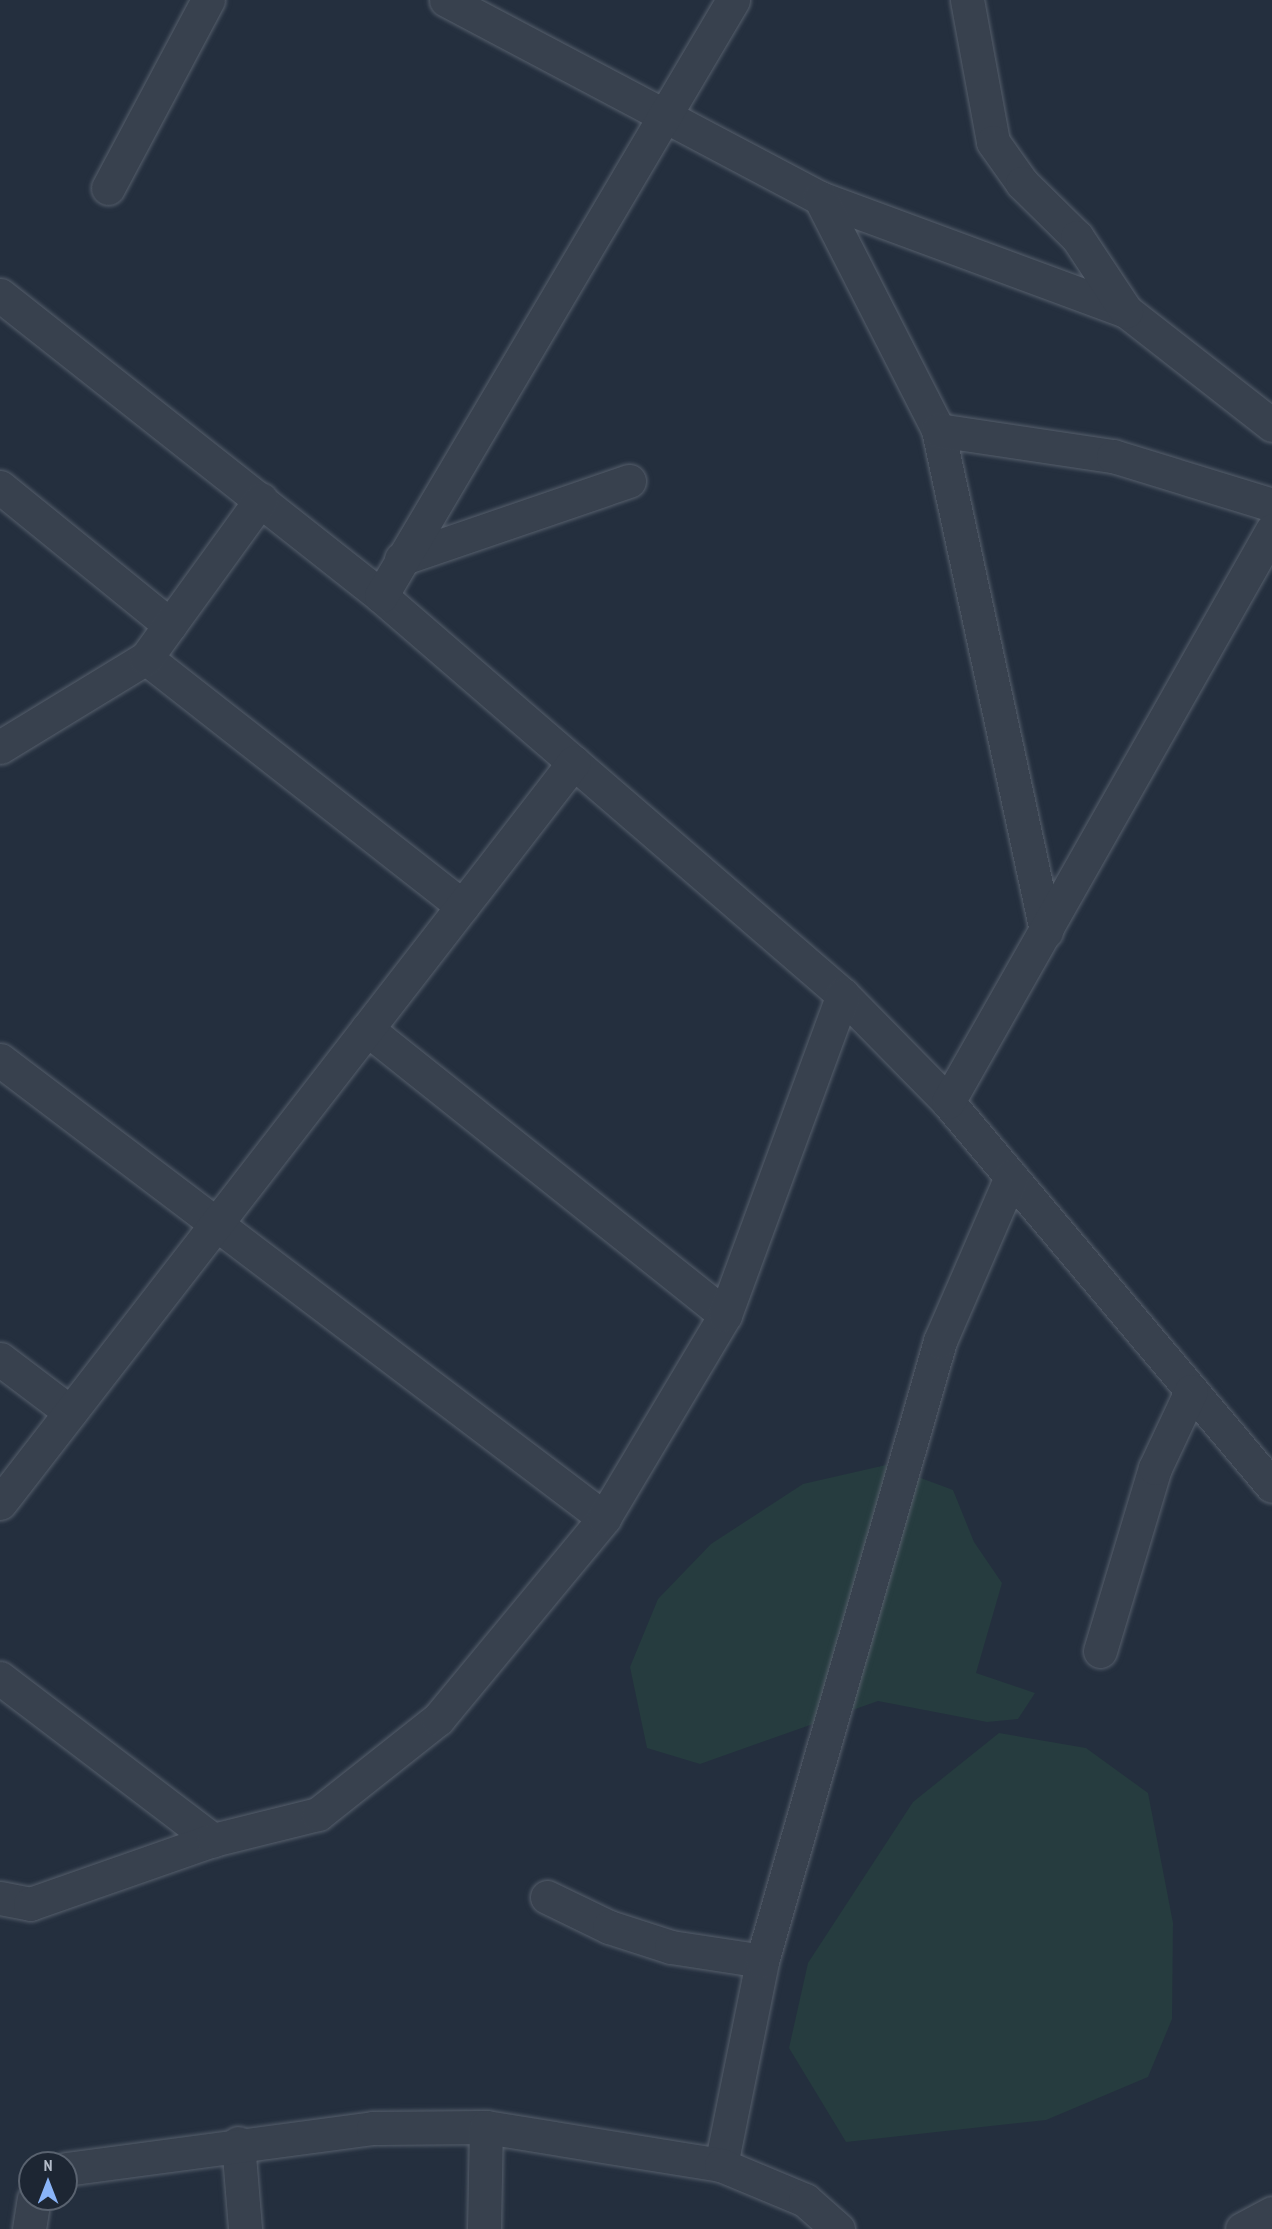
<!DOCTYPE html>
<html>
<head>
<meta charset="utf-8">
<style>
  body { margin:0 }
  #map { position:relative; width:1272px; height:2229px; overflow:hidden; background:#242f3e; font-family:"PT Sans Narrow",sans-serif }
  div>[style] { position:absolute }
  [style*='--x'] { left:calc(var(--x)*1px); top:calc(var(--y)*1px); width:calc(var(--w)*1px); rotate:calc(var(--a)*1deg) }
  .green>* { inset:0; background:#263c3f }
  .roads { filter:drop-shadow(0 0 2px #565f6c) drop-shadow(0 0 2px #565f6c) }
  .minor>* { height:33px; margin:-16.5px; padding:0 16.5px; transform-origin:16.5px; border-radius:16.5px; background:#38414e }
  span { translate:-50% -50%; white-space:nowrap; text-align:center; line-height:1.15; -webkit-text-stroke:6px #1d2633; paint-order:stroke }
  .north { position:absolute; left:18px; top:2151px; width:60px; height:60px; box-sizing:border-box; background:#1d2633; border:2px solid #59626f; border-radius:50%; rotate:0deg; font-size:16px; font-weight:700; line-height:24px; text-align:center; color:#b4bcc9 }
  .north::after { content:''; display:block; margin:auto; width:21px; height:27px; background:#8ab4f8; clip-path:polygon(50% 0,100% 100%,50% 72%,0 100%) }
</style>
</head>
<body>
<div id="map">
  <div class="green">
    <div style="clip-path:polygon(886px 1465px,953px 1490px,974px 1542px,1002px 1583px,976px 1673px,1035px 1693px,1018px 1719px,987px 1722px,878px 1701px,700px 1764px,647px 1748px,630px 1667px,658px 1599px,711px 1544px,803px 1484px)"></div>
    <div style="clip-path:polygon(999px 1733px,1086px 1748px,1148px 1793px,1173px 1923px,1172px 2019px,1148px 2077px,1046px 2120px,846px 2142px,789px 2048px,808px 1963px,913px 1802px)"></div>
  </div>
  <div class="roads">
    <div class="minor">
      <div style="--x:446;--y:0;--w:423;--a:27.9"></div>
      <div style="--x:820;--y:198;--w:326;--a:20.3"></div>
      <div style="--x:1126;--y:311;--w:185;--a:38"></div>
      <div style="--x:967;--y:0;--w:144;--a:79.6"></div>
      <div style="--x:993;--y:142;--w:50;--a:54.7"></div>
      <div style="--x:1022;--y:183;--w:77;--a:44.5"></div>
      <div style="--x:1077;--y:237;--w:89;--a:56.5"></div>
      <div style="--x:108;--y:188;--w:213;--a:-62"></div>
      <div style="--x:820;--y:198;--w:260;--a:63"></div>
      <div style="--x:938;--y:430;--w:513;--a:77.83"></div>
      <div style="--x:0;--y:295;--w:486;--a:38.3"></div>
      <div style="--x:381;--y:596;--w:610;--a:40.82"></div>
      <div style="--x:843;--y:995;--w:150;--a:45.5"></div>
      <div style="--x:948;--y:1102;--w:502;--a:49.84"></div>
      <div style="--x:938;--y:430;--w:177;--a:8.5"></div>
      <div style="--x:1113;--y:456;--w:166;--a:17.1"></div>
      <div style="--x:0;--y:487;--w:219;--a:39.1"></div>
      <div style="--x:401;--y:559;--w:241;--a:-18.9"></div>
      <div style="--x:381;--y:596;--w:692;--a:-59.43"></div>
      <div style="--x:146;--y:658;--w:402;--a:38.1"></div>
      <div style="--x:0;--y:747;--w:171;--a:-31.4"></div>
      <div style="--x:146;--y:658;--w:196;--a:-54.1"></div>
      <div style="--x:367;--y:1029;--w:458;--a:38.6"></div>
      <div style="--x:0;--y:1060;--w:758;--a:37.17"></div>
      <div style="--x:948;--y:1102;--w:657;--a:-60.47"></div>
      <div style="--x:0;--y:1359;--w:88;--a:37.1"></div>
      <div style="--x:0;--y:1503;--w:937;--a:-52.24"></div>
      <div style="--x:1100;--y:1651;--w:191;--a:-73.3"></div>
      <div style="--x:1155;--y:1468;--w:85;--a:-64.9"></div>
      <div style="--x:0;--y:1678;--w:268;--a:37.3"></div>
      <div style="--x:547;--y:1897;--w:69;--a:25.8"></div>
      <div style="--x:609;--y:1927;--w:65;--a:17.9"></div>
      <div style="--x:671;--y:1947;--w:92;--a:8.7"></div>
      <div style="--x:0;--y:1898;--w:31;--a:11"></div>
      <div style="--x:30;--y:1904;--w:194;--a:-19.3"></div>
      <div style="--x:213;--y:1840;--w:108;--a:-13.9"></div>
      <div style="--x:318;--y:1814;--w:153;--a:-38.4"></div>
      <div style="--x:438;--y:1719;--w:261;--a:-50.4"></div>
      <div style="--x:604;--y:1518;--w:236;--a:-59.2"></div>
      <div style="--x:725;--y:1315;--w:341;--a:-69.8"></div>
      <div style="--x:238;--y:2143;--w:86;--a:85.3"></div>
      <div style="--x:721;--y:2165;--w:208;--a:-78.6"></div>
      <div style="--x:762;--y:1961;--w:645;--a:-73.98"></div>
      <div style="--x:940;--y:1341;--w:179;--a:-66.6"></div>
      <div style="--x:66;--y:2169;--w:310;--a:-7.6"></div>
      <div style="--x:373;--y:2128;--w:113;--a:-0.5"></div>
      <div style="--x:486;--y:2127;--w:238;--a:9.2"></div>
      <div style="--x:721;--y:2165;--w:91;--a:22.6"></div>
      <div style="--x:805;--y:2200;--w:44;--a:41.3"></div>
      <div style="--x:29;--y:2229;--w:30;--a:-81"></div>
      <div style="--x:484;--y:2229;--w:102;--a:-88.9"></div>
      <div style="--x:1242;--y:2229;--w:34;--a:-28"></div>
    </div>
  </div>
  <div class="north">N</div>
</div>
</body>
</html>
